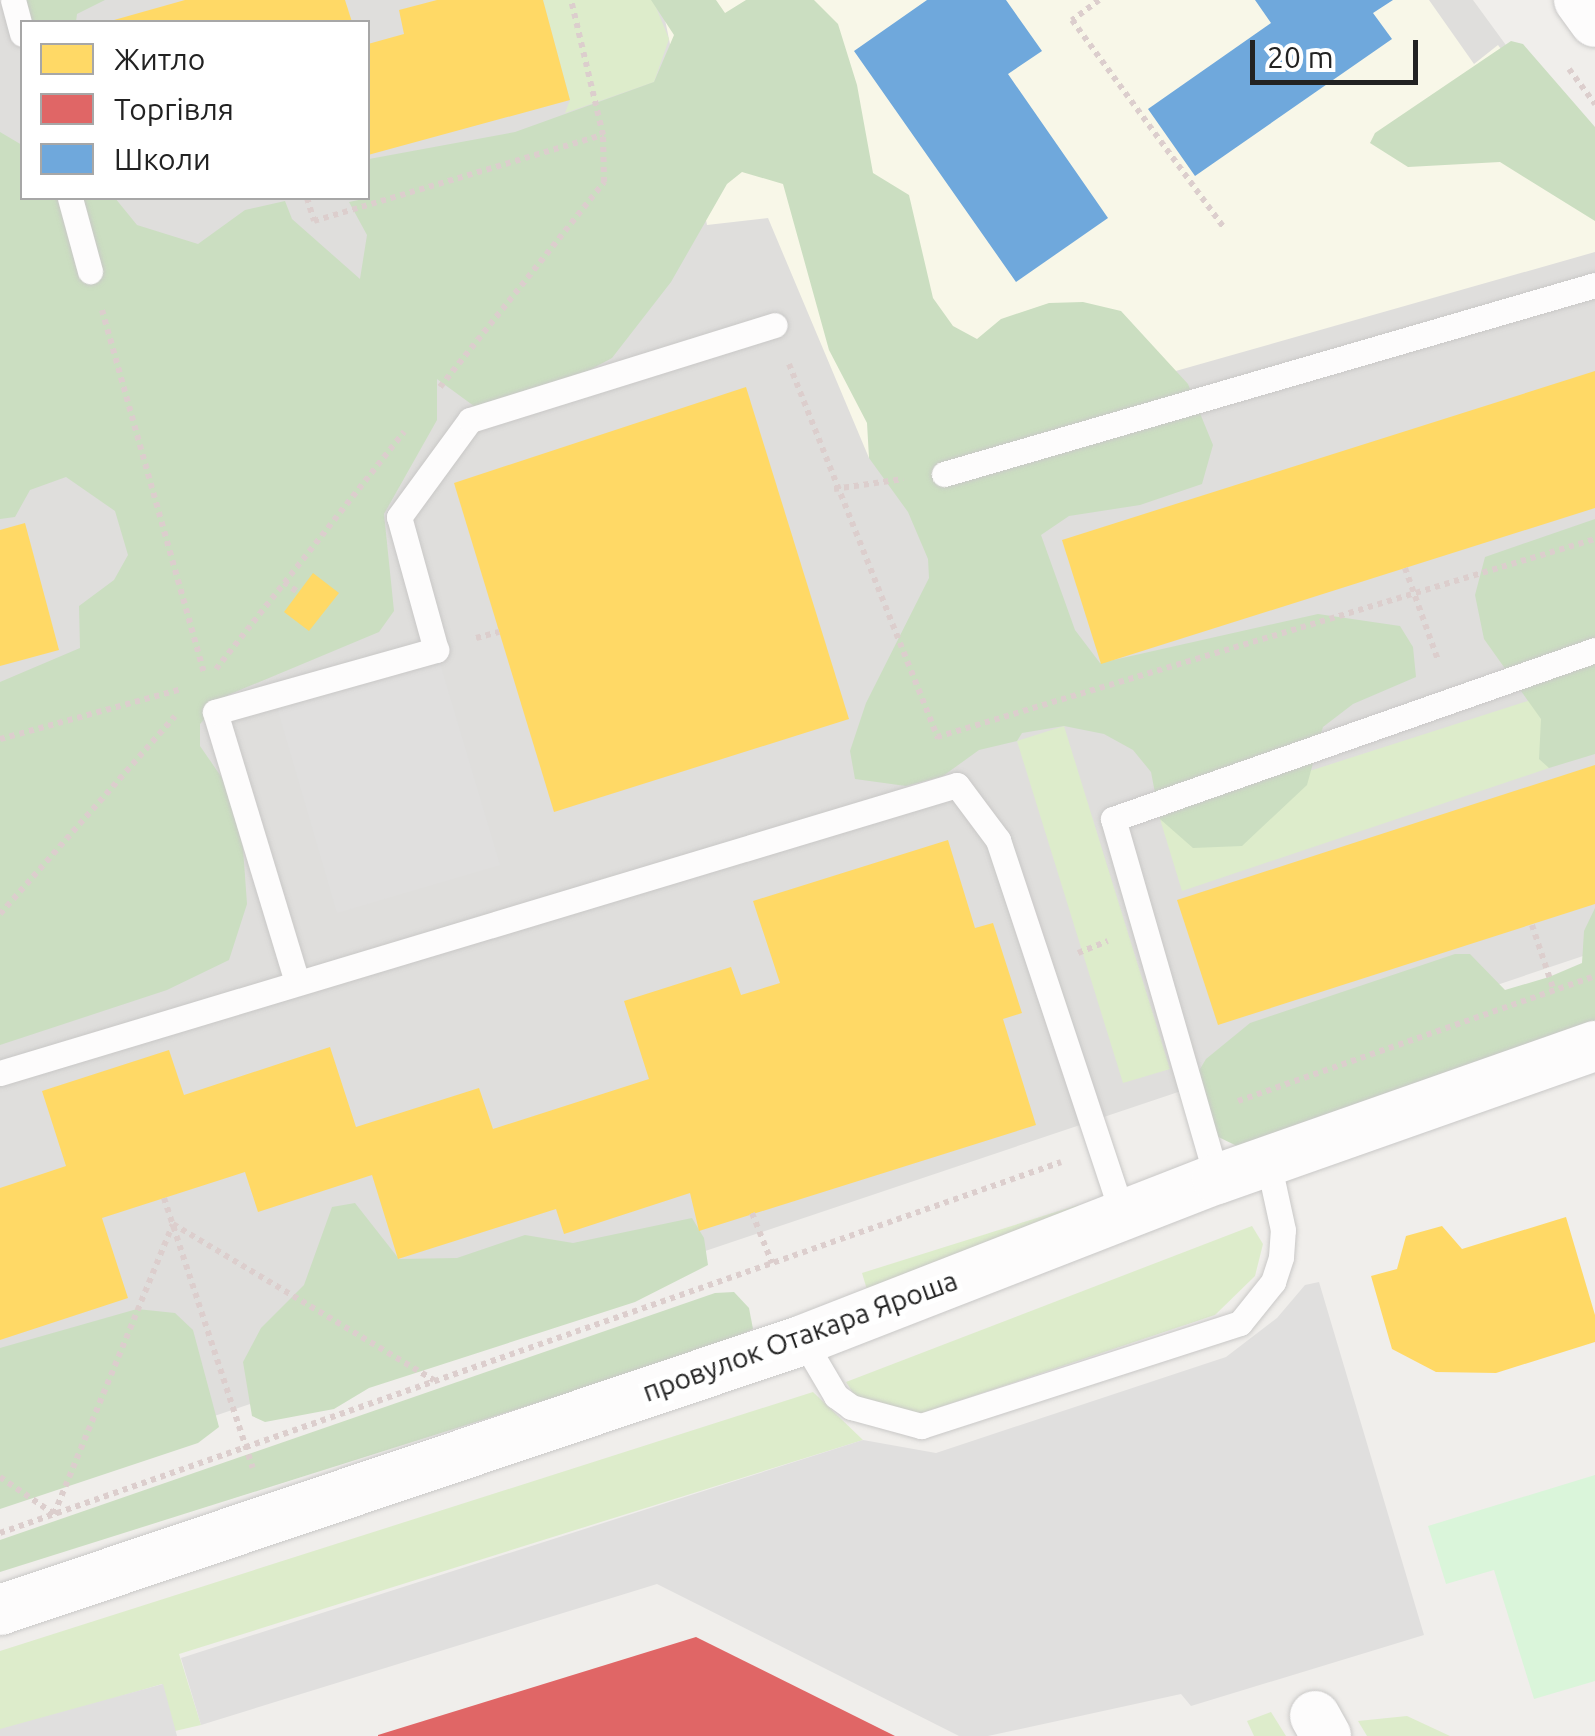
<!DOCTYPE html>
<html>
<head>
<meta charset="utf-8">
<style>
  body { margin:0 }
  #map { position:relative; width:1595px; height:1736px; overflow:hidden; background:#f0eeeb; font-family:Ubuntu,sans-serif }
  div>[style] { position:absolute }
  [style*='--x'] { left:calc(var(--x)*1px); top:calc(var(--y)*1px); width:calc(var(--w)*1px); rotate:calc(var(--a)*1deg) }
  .residential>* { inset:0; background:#dfdedc }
  .education>* { inset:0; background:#f8f7e8 }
  .grass>* { inset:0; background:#ddeccb }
  .forest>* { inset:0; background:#cbdec1 }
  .park>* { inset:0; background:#daf5da }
  .parking>* { inset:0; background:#e0dfde }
  .homes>* { inset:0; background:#ffd966 }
  .shops>* { inset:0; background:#e06666 }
  .schools>* { inset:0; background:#6fa8dc }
  .path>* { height:6px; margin-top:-3px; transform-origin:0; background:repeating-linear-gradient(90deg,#dccecd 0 5px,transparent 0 10px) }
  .roads { filter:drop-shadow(0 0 2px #c9c8c7) drop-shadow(0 0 2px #c9c8c7) }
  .service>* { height:25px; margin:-12.5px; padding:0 12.5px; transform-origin:12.5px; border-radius:12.5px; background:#fdfcfc }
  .minor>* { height:50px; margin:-25px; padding:0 25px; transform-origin:25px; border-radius:25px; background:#fdfcfc }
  span { translate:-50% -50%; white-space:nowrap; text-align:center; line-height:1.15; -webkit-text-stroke:10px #fff; paint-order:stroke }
  .street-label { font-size:28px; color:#222 }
  .legend { position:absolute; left:20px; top:20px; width:350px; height:180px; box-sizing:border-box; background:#fff; border:2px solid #a7a7a7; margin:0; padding:12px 18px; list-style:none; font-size:30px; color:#222 }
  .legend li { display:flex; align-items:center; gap:20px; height:50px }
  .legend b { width:50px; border:2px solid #a7a7a7 }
  .scale { position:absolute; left:1250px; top:40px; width:168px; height:45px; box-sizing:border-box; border:5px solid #222; border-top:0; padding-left:12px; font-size:30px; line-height:35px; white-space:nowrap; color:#222; -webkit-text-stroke:8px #fff; paint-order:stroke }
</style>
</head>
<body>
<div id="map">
  <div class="residential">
    <div style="clip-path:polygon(evenodd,0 0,1473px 0,1595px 167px,1595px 952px,0 1488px,0 0,22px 22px,368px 22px,368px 198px,22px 198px,22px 22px)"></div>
  </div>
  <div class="education">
    <div style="clip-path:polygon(661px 0,1429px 0,1474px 64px,1498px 45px,1595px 175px,1595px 252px,869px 458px,768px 218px,707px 225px)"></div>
  </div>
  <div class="grass">
    <div style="clip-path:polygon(543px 0,653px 0,669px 39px,654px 82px,565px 113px,570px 100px)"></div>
    <div style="clip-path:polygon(1540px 697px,1551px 712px,1549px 768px,1182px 891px,1160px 819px)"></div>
    <div style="clip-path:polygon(1064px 726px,1170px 1069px,1123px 1083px,1017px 741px)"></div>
    <div style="clip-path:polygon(1078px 1205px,1052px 1234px,868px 1293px,862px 1273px)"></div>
    <div style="clip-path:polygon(1252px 1226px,1263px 1244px,1255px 1276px,1215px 1315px,916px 1415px,857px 1399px,846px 1382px)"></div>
    <div style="clip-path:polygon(813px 1392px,863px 1440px,179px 1654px,201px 1725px,175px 1731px,162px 1684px,0 1732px,0 1651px)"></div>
    <div style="clip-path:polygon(1271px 1712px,1286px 1736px,1254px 1736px,1247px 1721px)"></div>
    <div style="clip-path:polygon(1407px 1716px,1450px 1736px,1367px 1736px,1358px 1721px)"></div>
  </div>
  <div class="forest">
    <div style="clip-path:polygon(20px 0,105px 0,77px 14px,76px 22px,27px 22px)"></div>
    <div style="clip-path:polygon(651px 0,716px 0,725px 13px,746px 0,814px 0,838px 24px,857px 85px,873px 173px,909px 195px,933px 298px,953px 326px,977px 339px,1001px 319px,1049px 303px,1083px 302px,1121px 311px,1188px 384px,1213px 445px,1202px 484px,1140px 505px,1069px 516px,1041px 535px,1075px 630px,1100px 663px,1318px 614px,1400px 626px,1413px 647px,1416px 677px,1353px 704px,1323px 727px,1307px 785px,1242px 846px,1193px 848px,1160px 819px,1151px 772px,1133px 750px,1104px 734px,1064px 726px,1022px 733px,1017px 741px,979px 750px,943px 776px,906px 786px,855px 779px,850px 751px,866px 703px,929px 578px,928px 559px,908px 512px,869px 458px,867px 423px,829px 350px,783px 184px,742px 172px,727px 184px,671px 282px,612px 358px,571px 380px,478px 409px,437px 379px,437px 420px,384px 514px,394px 611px,379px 632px,228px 695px,200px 724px,200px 746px,227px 785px,243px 848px,247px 904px,229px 960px,167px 990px,0 1045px,0 682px,80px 648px,79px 606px,114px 580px,128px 555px,115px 511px,66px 477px,30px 490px,15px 517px,0 519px,0 132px,22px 145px,22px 198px,115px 198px,137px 225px,198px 244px,245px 210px,285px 201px,292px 219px,360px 279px,367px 235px,349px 202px,368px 198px,369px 159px,515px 132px,654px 82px,674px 35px)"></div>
    <div style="clip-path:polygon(1511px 41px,1523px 44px,1595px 127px,1595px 221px,1500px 162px,1408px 167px,1370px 143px,1375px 133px)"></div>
    <div style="clip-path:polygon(1595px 519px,1595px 754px,1549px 768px,1539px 759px,1541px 719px,1484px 639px,1475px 595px,1485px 557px)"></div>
    <div style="clip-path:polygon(1595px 908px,1595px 1024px,1239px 1147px,1208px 1132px,1188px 1089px,1206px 1059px,1250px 1023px,1455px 954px,1470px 954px,1505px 990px,1549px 977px,1582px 963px,1584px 931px)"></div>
    <div style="clip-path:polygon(355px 1203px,399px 1259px,457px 1258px,525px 1235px,573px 1243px,692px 1218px,704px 1238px,708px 1265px,635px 1302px,369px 1388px,334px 1409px,265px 1422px,252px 1416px,243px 1362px,261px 1328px,304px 1285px,332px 1207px)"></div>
    <div style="clip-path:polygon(734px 1292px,749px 1308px,753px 1329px,714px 1347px,0 1572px,0 1540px,715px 1293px)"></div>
    <div style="clip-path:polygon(137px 1309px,175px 1313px,193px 1330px,219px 1427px,198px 1443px,0 1509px,0 1348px)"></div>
  </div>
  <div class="park">
    <div style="clip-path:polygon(1595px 1475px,1595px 1681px,1534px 1699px,1494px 1570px,1446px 1584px,1428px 1526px)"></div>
  </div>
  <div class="parking">
    <div style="clip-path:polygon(436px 650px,500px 865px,337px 913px,274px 697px)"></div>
    <div style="clip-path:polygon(1319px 1282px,1424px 1635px,1191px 1706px,1181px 1694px,988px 1736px,959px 1736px,657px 1584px,201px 1725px,181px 1658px,863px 1440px,936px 1453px,1226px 1357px,1277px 1318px,1305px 1285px)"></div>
    <div style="clip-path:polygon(163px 1684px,177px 1736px,0 1736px,0 1729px)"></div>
  </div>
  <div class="homes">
    <div style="clip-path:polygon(185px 0,345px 0,352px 22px,107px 22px)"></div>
    <div style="clip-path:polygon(437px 0,543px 0,570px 100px,368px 155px,368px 44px,404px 34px,399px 10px)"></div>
    <div style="clip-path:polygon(1595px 371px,1595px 508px,1101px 664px,1062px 540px)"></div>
    <div style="clip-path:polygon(746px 387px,849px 719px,554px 812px,454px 483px)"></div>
    <div style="clip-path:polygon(25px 523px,59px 650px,0 666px,0 530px)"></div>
    <div style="clip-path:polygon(313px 573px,339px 593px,309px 631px,284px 612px)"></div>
    <div style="clip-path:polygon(1595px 765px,1595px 904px,1218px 1025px,1177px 900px)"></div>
    <div style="clip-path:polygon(948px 840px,975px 928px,993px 923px,1022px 1013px,1003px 1019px,1036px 1125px,699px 1231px,690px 1193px,564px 1234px,556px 1209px,398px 1259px,372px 1175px,258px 1212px,245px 1172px,102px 1218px,128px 1298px,0 1340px,0 1188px,66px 1166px,42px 1091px,169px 1050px,184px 1095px,330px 1047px,356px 1127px,479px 1088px,493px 1129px,649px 1079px,624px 1001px,731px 967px,741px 995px,780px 983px,753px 901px)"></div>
    <div style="clip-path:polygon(1566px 1217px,1595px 1315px,1595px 1342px,1496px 1373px,1436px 1372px,1392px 1349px,1371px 1276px,1397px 1269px,1406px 1236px,1442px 1226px,1462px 1249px)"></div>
  </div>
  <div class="shops">
    <div style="clip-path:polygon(696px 1637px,895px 1736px,378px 1736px,378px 1735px)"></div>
  </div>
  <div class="schools">
    <div style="clip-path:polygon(927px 0,1006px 0,1042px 51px,1008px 74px,1108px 218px,1016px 282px,854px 51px)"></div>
    <div style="clip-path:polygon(1255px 0,1393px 0,1373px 13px,1392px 39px,1195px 176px,1148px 109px,1271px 23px)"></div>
  </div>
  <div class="path">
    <div style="--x:1099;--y:0;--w:34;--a:143"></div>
    <div style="--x:1072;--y:20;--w:258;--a:53.8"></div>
    <div style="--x:1569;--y:69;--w:44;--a:53.4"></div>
    <div style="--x:307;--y:198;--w:24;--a:73"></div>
    <div style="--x:314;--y:221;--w:302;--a:-16.6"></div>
    <div style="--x:102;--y:310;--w:378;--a:74.3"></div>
    <div style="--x:789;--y:364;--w:403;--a:68.3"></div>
    <div style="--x:440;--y:387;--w:263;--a:-51.3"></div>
    <div style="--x:604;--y:182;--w:47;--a:-91.2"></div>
    <div style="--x:603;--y:135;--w:139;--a:-103.3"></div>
    <div style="--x:834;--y:489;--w:70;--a:-8.2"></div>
    <div style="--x:1405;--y:568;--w:98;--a:70.3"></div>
    <div style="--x:284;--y:582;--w:17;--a:36"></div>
    <div style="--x:476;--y:638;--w:24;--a:-15"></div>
    <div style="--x:216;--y:669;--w:303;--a:-51.6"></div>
    <div style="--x:937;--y:737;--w:687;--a:-16.75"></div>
    <div style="--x:0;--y:739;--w:188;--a:-15.4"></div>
    <div style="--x:0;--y:914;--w:264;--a:-48.5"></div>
    <div style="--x:1532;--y:925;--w:70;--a:71.6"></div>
    <div style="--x:1078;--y:953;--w:32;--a:-22"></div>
    <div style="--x:1238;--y:1101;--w:378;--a:-19.3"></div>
    <div style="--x:164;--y:1198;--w:284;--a:71.8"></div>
    <div style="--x:752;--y:1213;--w:54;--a:68.2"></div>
    <div style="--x:0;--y:1477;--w:65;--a:34.4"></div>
    <div style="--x:54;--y:1514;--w:313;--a:-67.7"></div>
    <div style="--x:173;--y:1224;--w:304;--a:30.9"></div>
    <div style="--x:0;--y:1533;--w:1124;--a:-19.27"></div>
  </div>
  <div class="roads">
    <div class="service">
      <div style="--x:13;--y:0;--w:35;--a:75"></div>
      <div style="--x:70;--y:198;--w:76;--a:74.7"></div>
      <div style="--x:944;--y:474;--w:678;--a:-16.19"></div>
      <div style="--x:297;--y:982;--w:282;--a:-106.9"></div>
      <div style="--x:215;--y:712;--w:230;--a:-15.7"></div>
      <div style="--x:436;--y:650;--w:138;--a:-105.5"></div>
      <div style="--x:399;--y:517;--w:120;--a:-53.8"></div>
      <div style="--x:470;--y:420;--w:319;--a:-17.3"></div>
      <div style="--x:0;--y:1073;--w:999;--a:-16.75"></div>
      <div style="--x:957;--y:785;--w:69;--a:53.3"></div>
      <div style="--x:998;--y:840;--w:395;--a:71.6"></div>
      <div style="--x:1217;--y:1179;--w:375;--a:-106.1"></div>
      <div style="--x:1113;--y:819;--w:511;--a:-19.32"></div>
      <div style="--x:803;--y:1340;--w:65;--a:59.5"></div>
      <div style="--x:836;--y:1396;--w:19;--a:36"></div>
      <div style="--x:851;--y:1407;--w:73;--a:15.2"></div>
      <div style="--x:921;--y:1426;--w:335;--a:-17.9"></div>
      <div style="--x:1240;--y:1323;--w:53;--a:-51.2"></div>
      <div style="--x:1273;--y:1282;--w:26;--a:-72"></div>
      <div style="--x:1281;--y:1257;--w:27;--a:-86"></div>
      <div style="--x:1283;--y:1230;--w:71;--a:-102.3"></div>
    </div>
    <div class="minor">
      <div style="--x:1579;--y:0;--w:27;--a:54"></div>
      <div style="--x:0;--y:1610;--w:847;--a:-18.58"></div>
      <div style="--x:803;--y:1340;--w:444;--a:-21.3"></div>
      <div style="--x:1217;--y:1179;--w:401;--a:-19.4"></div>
      <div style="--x:1315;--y:1716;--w:23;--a:61"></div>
    </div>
  </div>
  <div class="street-label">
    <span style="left:800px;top:1336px;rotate:-20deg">провулок Отакара Яроша</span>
  </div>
  <ul class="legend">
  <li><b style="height:28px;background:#ffd966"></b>Житло</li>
  <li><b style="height:28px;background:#e06666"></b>Торгівля</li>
  <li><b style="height:28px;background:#6fa8dc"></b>Школи</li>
  </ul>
  <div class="scale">20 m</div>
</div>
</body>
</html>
